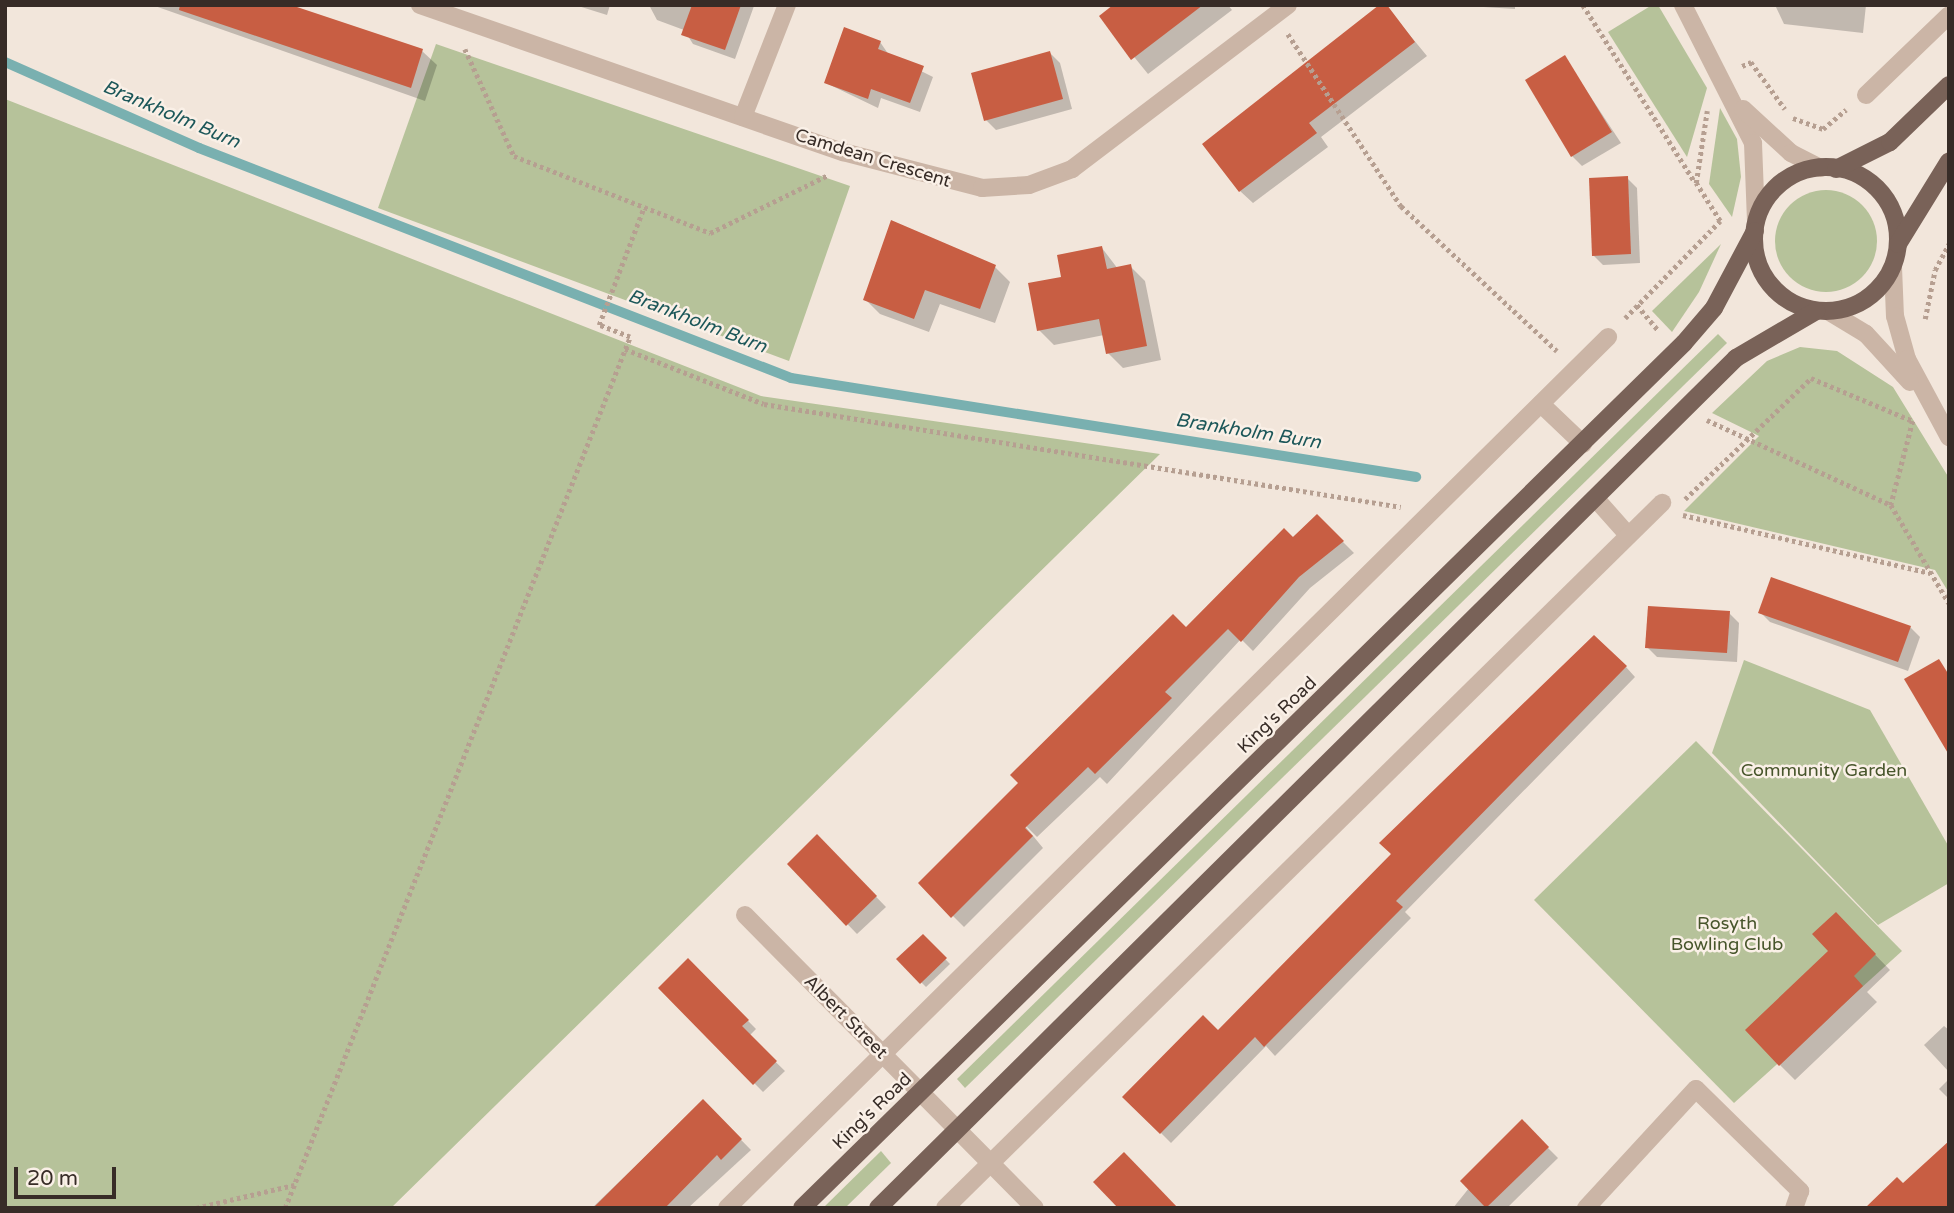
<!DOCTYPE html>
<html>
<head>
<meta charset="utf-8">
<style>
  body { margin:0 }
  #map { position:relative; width:1954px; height:1213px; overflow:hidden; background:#f2e6db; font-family:"Varela Round",sans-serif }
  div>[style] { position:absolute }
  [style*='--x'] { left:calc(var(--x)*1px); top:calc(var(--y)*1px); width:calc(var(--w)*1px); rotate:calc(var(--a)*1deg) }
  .green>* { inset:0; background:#b6c29a }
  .round { border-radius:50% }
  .shadow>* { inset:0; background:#0003 }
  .stream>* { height:10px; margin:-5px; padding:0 5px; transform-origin:5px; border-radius:5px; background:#79b0b0 }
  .building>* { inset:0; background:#c85e43 }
  .path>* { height:4.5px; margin-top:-2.25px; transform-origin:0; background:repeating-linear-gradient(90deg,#b69f91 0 3.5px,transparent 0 7px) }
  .minor>* { height:18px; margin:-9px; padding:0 9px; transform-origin:9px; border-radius:9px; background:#cbb5a6 }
  .major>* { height:18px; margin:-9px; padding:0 9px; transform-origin:9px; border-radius:9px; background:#796258 }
  .major>.ring { margin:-9px; padding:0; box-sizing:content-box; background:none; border:18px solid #796258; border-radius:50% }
  span { translate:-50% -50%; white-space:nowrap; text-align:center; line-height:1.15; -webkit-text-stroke:5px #faf0e7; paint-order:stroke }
  .street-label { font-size:18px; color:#372c27 }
  .park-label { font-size:18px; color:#47552b }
  .water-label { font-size:19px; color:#1c5759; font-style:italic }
  .frame { position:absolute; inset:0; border:7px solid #372c27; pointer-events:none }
  .scale { position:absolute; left:14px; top:1167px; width:102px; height:32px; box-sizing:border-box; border:4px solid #372c27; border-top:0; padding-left:9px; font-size:21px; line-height:24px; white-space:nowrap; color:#372c27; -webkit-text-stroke:5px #faf0e7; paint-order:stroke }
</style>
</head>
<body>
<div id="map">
  <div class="green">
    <div style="clip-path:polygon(1652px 5px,1658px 5px,1707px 88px,1687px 157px,1608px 32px)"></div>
    <div style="clip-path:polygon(436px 44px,850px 186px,789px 361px,378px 208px)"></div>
    <div style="clip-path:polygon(5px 99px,761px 396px,1160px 454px,391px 1208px,5px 1208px)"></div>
    <div style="clip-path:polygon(1720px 108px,1737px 139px,1741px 177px,1732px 217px,1709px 184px)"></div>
    <div class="round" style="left:1775px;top:190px;width:102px;height:102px"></div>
    <div style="clip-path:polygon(1721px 244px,1699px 292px,1672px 332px,1652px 311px)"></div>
    <div style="clip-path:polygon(1718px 334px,1727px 343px,965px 1088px,957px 1079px)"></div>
    <div style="clip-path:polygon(1800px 347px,1837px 351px,1893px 387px,1949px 478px,1949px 593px,1935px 570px,1684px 511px,1759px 436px,1712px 413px,1767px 361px)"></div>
    <div style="clip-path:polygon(1744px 660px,1870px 710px,1949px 847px,1949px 883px,1878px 925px,1712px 753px)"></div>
    <div style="clip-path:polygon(1696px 741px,1902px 951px,1734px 1103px,1534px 900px)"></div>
    <div style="clip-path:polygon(881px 1151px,891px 1163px,845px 1208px,823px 1208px)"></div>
  </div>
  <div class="shadow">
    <div style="clip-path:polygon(152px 5px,288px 5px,422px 51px,437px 65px,425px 101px)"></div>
    <div style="clip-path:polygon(575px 5px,610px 5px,607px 15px)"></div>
    <div style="clip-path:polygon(649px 5px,753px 5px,754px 6px,735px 59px,693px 44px,684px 30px,657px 20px)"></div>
    <div style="clip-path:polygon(1116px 5px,1228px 5px,1232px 10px,1148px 74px,1101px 16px)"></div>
    <div style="clip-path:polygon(1385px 5px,1427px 56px,1321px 137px,1328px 147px,1253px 203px,1240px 191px)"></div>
    <div style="clip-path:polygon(1515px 5px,1515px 9px,1452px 5px)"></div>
    <div style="clip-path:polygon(1775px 5px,1866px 5px,1863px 33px,1784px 24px)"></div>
    <div style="clip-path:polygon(880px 42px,889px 55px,933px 77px,920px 112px,881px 98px,878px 108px,826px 83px)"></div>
    <div style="clip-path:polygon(1050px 53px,1060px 63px,1072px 109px,996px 130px,986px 120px)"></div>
    <div style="clip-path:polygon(1565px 58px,1621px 143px,1582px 166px,1572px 156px)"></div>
    <div style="clip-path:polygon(1627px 178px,1637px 188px,1640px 263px,1603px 265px,1593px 255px)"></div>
    <div style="clip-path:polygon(1102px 248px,1118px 269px,1130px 266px,1145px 281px,1161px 360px,1123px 368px,1108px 353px,1104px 335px,1054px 345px,1039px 330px)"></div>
    <div style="clip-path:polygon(995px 267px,1010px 282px,995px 323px,940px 304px,929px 332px,880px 314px,865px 299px)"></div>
    <div style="clip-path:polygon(1317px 516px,1354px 553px,1310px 588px,1253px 651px,1241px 639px,1107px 784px,1100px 777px,1037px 837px,1020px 820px,1043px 848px,964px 927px,920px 883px,1186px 630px)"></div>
    <div style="clip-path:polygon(1760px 612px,1910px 627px,1920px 637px,1908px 671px,1770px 622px)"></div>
    <div style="clip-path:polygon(1729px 613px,1739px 623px,1737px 662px,1657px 657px,1647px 647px)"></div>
    <div style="clip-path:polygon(1626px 667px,1635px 677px,1405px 912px,1411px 918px,1275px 1056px,1266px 1046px,1171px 1143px,1125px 1097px,1218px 1032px)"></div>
    <div style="clip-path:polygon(817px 836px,886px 907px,857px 934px,789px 864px)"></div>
    <div style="clip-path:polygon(1850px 929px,1890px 970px,1867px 992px,1877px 1002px,1795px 1080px,1780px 1065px)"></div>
    <div style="clip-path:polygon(923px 936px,950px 964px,926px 987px,899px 960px)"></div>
    <div style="clip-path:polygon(688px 960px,756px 1029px,749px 1036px,785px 1071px,763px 1092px,660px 988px)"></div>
    <div style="clip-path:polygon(1944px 1026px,1949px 1030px,1949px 1072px,1924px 1045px)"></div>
    <div style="clip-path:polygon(1949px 1079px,1949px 1099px,1939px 1089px)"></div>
    <div style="clip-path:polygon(703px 1101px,751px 1150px,688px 1208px,592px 1208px)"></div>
    <div style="clip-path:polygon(1522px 1122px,1558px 1158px,1507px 1208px,1453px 1208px)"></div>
  </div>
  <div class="stream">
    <div style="--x:5;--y:62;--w:212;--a:23.9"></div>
    <div style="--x:199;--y:148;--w:635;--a:21.23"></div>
    <div style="--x:791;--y:378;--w:633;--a:9"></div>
  </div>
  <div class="building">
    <div style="clip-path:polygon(180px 5px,291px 5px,423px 49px,411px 88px,179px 10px)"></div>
    <div style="clip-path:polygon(692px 5px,741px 5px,725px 50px,681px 35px)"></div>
    <div style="clip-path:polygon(1113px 5px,1203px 5px,1131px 60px,1099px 16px)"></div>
    <div style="clip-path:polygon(1379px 5px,1387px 5px,1415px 42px,1309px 123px,1317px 133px,1239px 192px,1202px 144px)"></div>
    <div style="clip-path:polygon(844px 27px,881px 41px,878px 49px,924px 66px,910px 103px,871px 89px,868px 99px,824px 83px)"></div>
    <div style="clip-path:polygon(1050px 51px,1063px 99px,984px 121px,971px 73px)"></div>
    <div style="clip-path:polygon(1565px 55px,1612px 132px,1571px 157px,1525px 80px)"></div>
    <div style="clip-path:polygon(1628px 176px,1631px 254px,1592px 256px,1589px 178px)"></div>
    <div style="clip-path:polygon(891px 220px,996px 265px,980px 309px,925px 290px,914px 319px,863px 300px)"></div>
    <div style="clip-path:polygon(1102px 246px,1107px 269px,1131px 264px,1147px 346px,1106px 354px,1099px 319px,1037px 331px,1028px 283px,1061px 277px,1057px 255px)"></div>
    <div style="clip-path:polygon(1317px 514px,1344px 541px,1299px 577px,1241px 642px,1228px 629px,1165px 692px,1172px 698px,1095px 774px,1088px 767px,1025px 828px,1033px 836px,951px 918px,918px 883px,1018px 783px,1010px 775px,1173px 614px,1186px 627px,1284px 528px,1293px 537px)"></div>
    <div style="clip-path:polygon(1771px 577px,1911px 626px,1898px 662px,1758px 613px)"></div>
    <div style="clip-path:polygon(1648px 606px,1730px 611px,1727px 653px,1645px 648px)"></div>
    <div style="clip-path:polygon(1594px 635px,1627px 666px,1396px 901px,1403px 907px,1264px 1047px,1255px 1037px,1160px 1134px,1122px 1097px,1203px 1015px,1218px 1030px,1391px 854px,1379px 843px)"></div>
    <div style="clip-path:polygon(1939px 659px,1949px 675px,1949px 755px,1904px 679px)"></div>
    <div style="clip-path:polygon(817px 834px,877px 896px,846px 926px,787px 864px)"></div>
    <div style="clip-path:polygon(1836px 912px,1876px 954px,1854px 976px,1863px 986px,1779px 1066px,1745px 1030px,1828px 951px,1812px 934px)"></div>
    <div style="clip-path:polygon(923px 934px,947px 958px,920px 984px,896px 959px)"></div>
    <div style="clip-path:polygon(688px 958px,749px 1020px,742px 1026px,777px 1061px,753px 1085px,658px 988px)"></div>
    <div style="clip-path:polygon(703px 1099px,742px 1139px,721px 1160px,717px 1155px,665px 1208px,593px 1208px)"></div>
    <div style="clip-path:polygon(1522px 1119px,1549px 1147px,1486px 1208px,1460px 1181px)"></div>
    <div style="clip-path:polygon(1949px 1141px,1949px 1208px,1865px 1208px,1897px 1177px,1903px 1183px)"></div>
    <div style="clip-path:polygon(1124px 1152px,1154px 1183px,1178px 1208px,1118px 1208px,1093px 1182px)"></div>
  </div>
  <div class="path">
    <div style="--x:1583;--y:5;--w:209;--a:57.7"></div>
    <div style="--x:1288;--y:34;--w:206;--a:56.7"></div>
    <div style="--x:1401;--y:206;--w:213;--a:42.9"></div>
    <div style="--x:465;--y:49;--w:118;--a:65.4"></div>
    <div style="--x:514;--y:156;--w:211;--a:21.4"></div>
    <div style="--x:710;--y:233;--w:131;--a:-26.2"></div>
    <div style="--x:1742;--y:66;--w:10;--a:-24"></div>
    <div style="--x:1751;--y:62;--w:58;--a:54.1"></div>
    <div style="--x:1793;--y:118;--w:32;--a:20"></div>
    <div style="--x:1823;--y:129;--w:30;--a:-40"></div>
    <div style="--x:1637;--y:305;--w:34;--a:50"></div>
    <div style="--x:1625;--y:318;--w:136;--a:-45.6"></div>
    <div style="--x:1720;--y:221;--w:45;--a:-122.3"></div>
    <div style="--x:1696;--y:183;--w:73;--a:-81.3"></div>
    <div style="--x:1925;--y:319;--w:50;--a:-78.5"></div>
    <div style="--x:1935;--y:270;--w:30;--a:-62"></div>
    <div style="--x:625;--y:349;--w:149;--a:21.6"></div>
    <div style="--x:764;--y:404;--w:645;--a:9.18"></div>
    <div style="--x:1707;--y:420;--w:203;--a:24.8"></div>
    <div style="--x:1891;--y:505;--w:114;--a:59.4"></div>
    <div style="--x:1685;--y:499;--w:175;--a:-43.8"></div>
    <div style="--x:1811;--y:378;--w:111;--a:22.9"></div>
    <div style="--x:1913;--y:421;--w:87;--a:104.7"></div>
    <div style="--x:1683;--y:515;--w:254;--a:13.2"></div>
    <div style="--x:196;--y:1208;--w:101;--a:-13.2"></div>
    <div style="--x:285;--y:1208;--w:937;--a:-68.39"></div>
    <div style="--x:630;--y:337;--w:33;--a:-159"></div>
    <div style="--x:599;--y:325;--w:126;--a:-69.1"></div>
  </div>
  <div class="minor">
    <div style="--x:420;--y:5;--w:448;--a:19.2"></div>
    <div style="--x:843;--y:152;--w:144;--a:14.5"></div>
    <div style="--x:982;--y:188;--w:47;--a:-3.7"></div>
    <div style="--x:1029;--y:185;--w:46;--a:-20.4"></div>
    <div style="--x:1072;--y:169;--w:271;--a:-37.2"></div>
    <div style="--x:1683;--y:5;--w:155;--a:63.1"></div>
    <div style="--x:1753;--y:143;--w:77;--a:87.8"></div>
    <div style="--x:1866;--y:95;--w:115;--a:-43.9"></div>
    <div style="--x:1743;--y:109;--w:65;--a:42.5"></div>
    <div style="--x:1791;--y:153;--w:33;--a:27"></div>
    <div style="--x:743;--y:117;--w:120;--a:-68.6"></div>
    <div style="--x:1893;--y:267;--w:49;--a:87.7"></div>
    <div style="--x:1895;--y:316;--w:45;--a:74.4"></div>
    <div style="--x:1907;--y:359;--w:89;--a:61.7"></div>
    <div style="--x:1828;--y:311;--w:44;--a:31.2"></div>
    <div style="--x:1866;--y:334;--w:65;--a:47.5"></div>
    <div style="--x:1541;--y:404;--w:58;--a:43.6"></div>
    <div style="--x:1596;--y:499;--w:48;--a:48.4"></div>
    <div style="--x:745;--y:915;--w:412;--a:45.3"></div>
    <div style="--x:727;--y:1208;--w:1239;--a:-44.67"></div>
    <div style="--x:945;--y:1208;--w:1006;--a:-44.52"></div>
    <div style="--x:1586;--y:1208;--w:162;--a:-47.3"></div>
    <div style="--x:1696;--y:1089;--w:146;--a:44.4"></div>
    <div style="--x:1800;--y:1191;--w:18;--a:109"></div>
  </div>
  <div class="major">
    <div class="ring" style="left:1754px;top:167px;width:126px;height:126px"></div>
    <div style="--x:1836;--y:169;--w:60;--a:-26.6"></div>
    <div style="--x:1890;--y:142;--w:82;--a:-44"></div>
    <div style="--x:1898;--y:244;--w:97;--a:-58.4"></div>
    <div style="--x:802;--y:1208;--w:1235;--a:-44.44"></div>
    <div style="--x:1684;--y:343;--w:46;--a:-49.4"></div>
    <div style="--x:1714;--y:308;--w:87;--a:-62"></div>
    <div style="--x:878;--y:1208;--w:1208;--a:-44.73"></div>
    <div style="--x:1736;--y:358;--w:93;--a:-30.4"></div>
  </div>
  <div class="street-label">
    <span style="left:873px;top:158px;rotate:17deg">Camdean Crescent</span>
    <span style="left:1277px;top:715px;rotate:-44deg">King's Road</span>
    <span style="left:846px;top:1017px;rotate:45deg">Albert Street</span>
    <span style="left:872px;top:1111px;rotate:-44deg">King's Road</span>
  </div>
  <div class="park-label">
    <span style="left:1824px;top:770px">Community Garden</span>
    <span style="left:1727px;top:934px">Rosyth<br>Bowling Club</span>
  </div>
  <div class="water-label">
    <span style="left:171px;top:115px;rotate:23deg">Brankholm Burn</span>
    <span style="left:697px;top:322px;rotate:21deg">Brankholm Burn</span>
    <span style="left:1248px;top:432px;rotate:9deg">Brankholm Burn</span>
  </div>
  <div class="frame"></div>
  <div class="scale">20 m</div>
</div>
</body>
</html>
